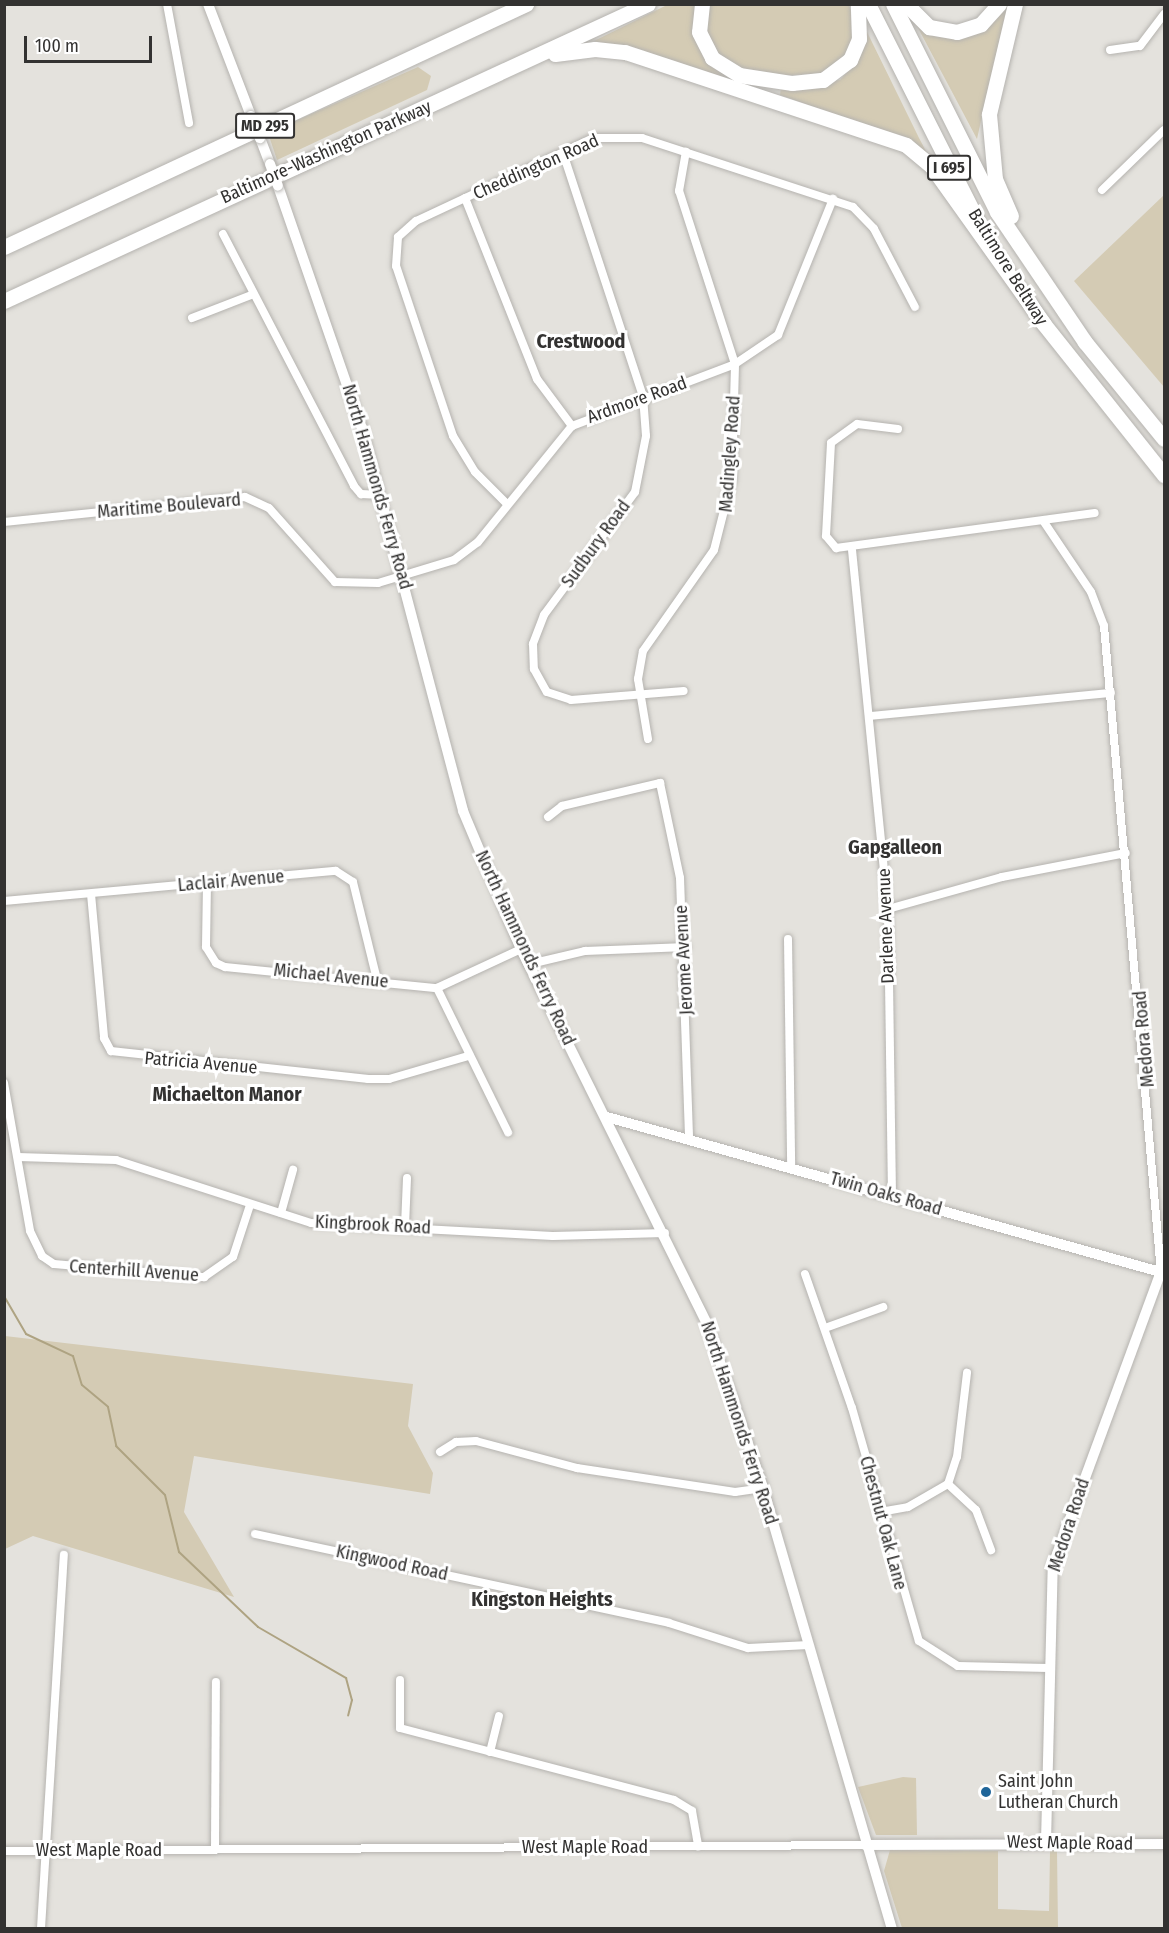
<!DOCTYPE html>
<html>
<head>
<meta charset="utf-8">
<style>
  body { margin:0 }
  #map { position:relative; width:1169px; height:1933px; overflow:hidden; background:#e4e2dd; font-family:"Fira Sans Condensed",sans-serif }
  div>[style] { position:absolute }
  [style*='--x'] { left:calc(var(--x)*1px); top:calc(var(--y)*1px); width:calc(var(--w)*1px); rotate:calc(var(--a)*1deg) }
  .green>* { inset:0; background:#d4cbb4 }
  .stream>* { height:2px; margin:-1px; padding:0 1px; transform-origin:1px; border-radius:1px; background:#aea382 }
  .roads { filter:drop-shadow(0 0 2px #b5b3af) drop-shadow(0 0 2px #b5b3af) }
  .minor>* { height:8px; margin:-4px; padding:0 4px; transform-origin:4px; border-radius:4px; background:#fff }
  .tertiary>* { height:10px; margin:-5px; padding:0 5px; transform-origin:5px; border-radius:5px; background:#fff }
  .motorway>* { height:15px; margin:-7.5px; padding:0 7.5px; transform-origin:7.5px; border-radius:7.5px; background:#fff }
  .bridges { filter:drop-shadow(0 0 2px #b5b3af) drop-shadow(0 0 2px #b5b3af) }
  .tertiary-bridge>* { height:10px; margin:-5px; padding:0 5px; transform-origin:5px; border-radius:5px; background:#fff }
  .dots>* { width:16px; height:16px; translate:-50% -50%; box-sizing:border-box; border:3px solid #fff; border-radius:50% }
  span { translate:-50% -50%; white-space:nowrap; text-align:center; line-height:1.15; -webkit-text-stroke:6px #fff; paint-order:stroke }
  .shield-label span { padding:2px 4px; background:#fff; border:2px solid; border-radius:4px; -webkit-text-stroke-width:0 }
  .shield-label { font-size:16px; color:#333231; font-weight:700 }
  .street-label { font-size:18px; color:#333231 }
  .poi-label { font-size:18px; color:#333231 }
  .left { translate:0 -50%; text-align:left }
  .neighbourhood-label { font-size:20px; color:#333231; font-weight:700 }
  .frame { position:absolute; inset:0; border:6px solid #333231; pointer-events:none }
  .scale { position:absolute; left:24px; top:36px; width:128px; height:27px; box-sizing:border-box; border:3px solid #333231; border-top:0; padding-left:8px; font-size:18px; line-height:21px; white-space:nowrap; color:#333231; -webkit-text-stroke:4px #fff; paint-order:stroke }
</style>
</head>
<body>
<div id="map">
  <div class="green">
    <div style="clip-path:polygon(667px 5px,698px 5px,694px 22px,731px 82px,594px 41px)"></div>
    <div style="clip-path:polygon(706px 5px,849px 5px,856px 25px,847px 56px,819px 74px,761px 76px,718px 60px,702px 25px)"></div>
    <div style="clip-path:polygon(1008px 5px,984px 107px,977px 139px,916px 24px,953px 37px)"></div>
    <div style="clip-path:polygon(867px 32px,919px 138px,929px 157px,903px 138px,780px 95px,781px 87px,840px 80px,853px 66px)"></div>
    <div style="clip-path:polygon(418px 67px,431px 76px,427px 90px,277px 160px,268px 133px)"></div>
    <div style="clip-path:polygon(1164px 195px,1164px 387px,1074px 281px)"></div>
    <div style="clip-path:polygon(5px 1336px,413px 1384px,408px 1426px,433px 1473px,430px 1494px,194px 1456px,184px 1512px,234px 1597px,33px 1536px,5px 1549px)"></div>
    <div style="clip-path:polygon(903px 1777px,916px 1778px,917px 1835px,876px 1835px,858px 1787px)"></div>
    <div style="clip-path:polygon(890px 1850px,998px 1851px,998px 1909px,1049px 1911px,1050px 1851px,1057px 1851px,1058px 1928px,902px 1928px,884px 1871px)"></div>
  </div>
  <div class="stream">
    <div style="--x:4;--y:1296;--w:44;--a:59.9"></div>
    <div style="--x:26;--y:1334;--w:52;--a:25.1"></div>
    <div style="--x:73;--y:1356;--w:30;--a:73"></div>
    <div style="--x:82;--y:1385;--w:34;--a:40"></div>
    <div style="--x:108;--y:1407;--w:40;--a:78"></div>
    <div style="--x:116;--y:1446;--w:69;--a:45"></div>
    <div style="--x:165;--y:1495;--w:59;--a:76.2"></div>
    <div style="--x:179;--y:1552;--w:109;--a:43.5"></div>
    <div style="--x:258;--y:1627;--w:102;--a:30.1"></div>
    <div style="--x:346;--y:1678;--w:23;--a:75"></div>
    <div style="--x:352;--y:1700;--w:16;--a:104"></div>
  </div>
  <div class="roads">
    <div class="minor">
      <div style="--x:167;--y:4;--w:121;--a:79.5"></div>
      <div style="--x:1110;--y:50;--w:30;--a:-8"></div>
      <div style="--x:1140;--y:46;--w:40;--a:-53"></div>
      <div style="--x:563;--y:153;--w:256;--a:71.8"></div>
      <div style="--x:643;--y:396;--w:40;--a:85.7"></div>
      <div style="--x:646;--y:436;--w:57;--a:101.1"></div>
      <div style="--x:635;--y:492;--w:153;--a:126.5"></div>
      <div style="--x:544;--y:615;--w:31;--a:111"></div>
      <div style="--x:533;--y:644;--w:25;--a:88"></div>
      <div style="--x:534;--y:669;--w:26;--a:61"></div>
      <div style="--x:547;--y:692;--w:25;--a:18"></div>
      <div style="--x:571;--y:700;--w:113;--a:-4.6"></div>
      <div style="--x:1102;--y:190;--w:86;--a:-44.1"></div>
      <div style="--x:465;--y:198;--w:195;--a:68.3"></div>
      <div style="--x:537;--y:379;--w:59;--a:53.3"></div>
      <div style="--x:223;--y:234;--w:284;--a:62.5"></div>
      <div style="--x:354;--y:486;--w:11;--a:49"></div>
      <div style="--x:361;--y:494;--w:20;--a:3"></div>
      <div style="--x:192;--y:318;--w:66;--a:-21.2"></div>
      <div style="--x:898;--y:429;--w:41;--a:-173"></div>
      <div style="--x:857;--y:424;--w:32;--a:144"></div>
      <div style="--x:831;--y:443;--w:93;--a:93.1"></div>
      <div style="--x:826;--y:536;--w:16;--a:50"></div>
      <div style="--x:836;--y:548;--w:261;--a:-7.7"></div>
      <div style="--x:507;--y:504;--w:45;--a:-135"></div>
      <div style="--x:475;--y:472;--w:42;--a:-121.4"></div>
      <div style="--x:453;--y:436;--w:179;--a:-108.5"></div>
      <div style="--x:396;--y:266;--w:29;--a:-86"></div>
      <div style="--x:398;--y:237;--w:24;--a:-42"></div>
      <div style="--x:416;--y:221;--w:195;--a:-25.1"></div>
      <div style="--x:593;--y:138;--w:49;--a:0"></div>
      <div style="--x:642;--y:138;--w:222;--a:18.1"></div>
      <div style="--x:853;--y:207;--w:30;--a:46"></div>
      <div style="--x:874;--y:229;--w:88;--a:62.3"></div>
      <div style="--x:4;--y:522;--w:242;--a:-5.9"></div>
      <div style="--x:245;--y:497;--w:26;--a:25"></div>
      <div style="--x:269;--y:508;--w:99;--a:48.3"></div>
      <div style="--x:335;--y:582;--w:43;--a:1.3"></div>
      <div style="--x:378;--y:583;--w:79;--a:-16.8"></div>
      <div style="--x:454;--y:560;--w:30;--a:-37"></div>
      <div style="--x:478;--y:542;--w:149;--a:-51"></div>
      <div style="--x:572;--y:426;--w:174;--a:-20.8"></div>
      <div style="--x:735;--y:364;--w:52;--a:-34"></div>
      <div style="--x:778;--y:335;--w:147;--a:-68"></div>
      <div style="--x:1044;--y:522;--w:84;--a:56.1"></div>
      <div style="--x:1091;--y:592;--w:36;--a:69"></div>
      <div style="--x:1104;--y:626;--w:649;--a:84.96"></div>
      <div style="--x:852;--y:550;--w:361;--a:84.3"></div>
      <div style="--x:888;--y:909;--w:287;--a:89.2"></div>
      <div style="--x:870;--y:716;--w:242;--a:-5.5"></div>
      <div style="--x:648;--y:739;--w:61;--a:-99.5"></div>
      <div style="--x:638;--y:679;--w:28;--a:-80"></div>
      <div style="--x:643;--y:651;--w:123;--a:-54.9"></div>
      <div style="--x:714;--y:550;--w:73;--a:-75.8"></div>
      <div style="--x:732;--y:479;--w:115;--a:-88.5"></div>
      <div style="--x:735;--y:364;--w:182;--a:-107.9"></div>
      <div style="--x:679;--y:191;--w:40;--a:-80"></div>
      <div style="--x:548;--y:817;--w:18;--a:-38"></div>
      <div style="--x:562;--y:806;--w:101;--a:-13.2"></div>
      <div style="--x:660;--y:783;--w:97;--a:78.1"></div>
      <div style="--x:680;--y:878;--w:260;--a:88"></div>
      <div style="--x:207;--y:883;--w:64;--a:90.9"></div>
      <div style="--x:206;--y:947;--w:19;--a:58"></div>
      <div style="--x:216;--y:963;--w:10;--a:24"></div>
      <div style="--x:225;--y:967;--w:213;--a:5.7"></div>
      <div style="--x:437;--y:988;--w:93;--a:-24.9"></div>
      <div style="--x:91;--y:894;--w:145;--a:84.8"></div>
      <div style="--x:104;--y:1038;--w:15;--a:62"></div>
      <div style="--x:111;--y:1051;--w:259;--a:6.2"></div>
      <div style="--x:368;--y:1079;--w:21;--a:0"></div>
      <div style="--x:389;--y:1079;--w:82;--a:-16.2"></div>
      <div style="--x:4;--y:901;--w:333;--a:-5.2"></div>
      <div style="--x:336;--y:871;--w:20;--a:33"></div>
      <div style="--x:353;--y:882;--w:101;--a:76.2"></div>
      <div style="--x:888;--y:909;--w:118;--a:-15.7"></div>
      <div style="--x:1002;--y:877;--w:126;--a:-11"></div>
      <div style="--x:788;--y:939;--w:228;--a:89.2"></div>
      <div style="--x:530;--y:964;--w:57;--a:-13.3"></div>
      <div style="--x:585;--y:951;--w:101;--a:-2.3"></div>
      <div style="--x:437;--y:988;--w:161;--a:63.8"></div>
      <div style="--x:4;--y:1083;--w:150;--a:80"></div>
      <div style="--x:30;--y:1231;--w:28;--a:64"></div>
      <div style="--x:42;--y:1256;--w:14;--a:34"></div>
      <div style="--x:54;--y:1264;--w:151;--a:5"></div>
      <div style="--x:204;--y:1277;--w:35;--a:-35"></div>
      <div style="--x:233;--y:1257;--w:55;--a:-71.9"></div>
      <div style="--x:18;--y:1157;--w:98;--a:1.8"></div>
      <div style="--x:116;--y:1160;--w:205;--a:17.9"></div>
      <div style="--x:311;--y:1223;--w:242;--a:3.1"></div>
      <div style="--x:553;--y:1236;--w:112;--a:-1.5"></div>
      <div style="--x:281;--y:1213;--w:45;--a:-74.4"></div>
      <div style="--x:405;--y:1226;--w:48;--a:-87.6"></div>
      <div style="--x:805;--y:1274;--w:142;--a:70.7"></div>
      <div style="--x:852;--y:1408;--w:242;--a:74"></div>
      <div style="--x:919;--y:1641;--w:46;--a:32.7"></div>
      <div style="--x:958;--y:1666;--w:90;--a:1.3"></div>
      <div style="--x:825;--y:1328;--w:62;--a:-19.9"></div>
      <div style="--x:440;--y:1452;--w:19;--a:-32"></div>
      <div style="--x:456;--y:1442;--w:20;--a:-3"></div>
      <div style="--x:476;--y:1441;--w:105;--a:15"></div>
      <div style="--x:577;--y:1468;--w:160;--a:8.6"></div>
      <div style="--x:735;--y:1492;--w:28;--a:-8"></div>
      <div style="--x:948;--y:1484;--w:38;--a:43"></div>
      <div style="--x:976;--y:1510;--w:43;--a:69.4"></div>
      <div style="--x:880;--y:1512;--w:28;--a:-10"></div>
      <div style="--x:908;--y:1507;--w:46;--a:-29.9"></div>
      <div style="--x:948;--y:1484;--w:28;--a:-72"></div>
      <div style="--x:957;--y:1457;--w:85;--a:-83.2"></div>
      <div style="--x:255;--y:1534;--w:423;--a:12.1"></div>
      <div style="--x:669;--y:1623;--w:83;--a:17.6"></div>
      <div style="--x:748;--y:1648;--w:61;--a:-2.8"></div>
      <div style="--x:400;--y:1680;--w:48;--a:90"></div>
      <div style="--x:400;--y:1728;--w:283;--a:14.7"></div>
      <div style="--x:674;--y:1800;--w:21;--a:31"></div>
      <div style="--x:692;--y:1811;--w:36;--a:80"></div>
      <div style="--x:490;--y:1752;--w:37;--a:-76"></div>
      <div style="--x:215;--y:1850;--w:168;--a:-89.7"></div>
      <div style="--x:4;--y:1851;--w:861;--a:-0.4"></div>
      <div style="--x:41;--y:1928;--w:374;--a:-86.5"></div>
    </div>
    <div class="tertiary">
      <div style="--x:208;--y:4;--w:120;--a:69"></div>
      <div style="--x:260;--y:138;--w:28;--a:69"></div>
      <div style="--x:278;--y:186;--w:256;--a:70.9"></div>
      <div style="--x:362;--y:428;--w:396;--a:75.2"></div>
      <div style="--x:463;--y:811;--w:150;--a:67.2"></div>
      <div style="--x:521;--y:949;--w:419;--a:63.6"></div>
      <div style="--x:707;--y:1324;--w:173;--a:71.1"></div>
      <div style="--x:763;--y:1488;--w:459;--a:73.7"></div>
      <div style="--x:607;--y:1117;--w:578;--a:15.65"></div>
      <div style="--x:1046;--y:1842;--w:277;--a:-88.6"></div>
      <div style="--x:1053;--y:1565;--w:312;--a:-69.8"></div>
      <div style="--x:865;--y:1845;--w:299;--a:-0.2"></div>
    </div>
    <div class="motorway">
      <div style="--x:702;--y:4;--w:28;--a:96"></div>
      <div style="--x:699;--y:32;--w:29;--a:63"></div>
      <div style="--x:712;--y:58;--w:32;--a:32"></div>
      <div style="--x:739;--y:75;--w:54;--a:8.6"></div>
      <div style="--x:792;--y:83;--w:31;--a:-6"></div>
      <div style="--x:823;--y:80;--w:34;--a:-37"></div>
      <div style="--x:850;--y:60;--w:23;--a:-67"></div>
      <div style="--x:859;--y:39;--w:35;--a:-92"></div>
      <div style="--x:868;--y:4;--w:246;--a:63.2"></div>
      <div style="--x:893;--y:4;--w:233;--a:63.4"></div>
      <div style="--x:997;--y:212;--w:157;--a:55.9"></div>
      <div style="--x:1085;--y:342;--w:125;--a:50.8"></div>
      <div style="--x:906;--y:4;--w:33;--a:45"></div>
      <div style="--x:929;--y:27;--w:28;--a:10"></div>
      <div style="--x:957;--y:32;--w:25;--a:-18"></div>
      <div style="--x:981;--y:24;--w:27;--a:-48"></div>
      <div style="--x:555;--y:54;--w:40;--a:-7.1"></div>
      <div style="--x:595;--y:49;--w:30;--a:6"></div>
      <div style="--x:625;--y:52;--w:296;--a:18.3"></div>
      <div style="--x:906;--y:145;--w:34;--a:40"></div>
      <div style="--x:932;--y:167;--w:193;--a:54.5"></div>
      <div style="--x:1011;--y:216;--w:40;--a:-113.4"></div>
      <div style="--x:995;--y:179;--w:65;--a:-95.3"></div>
      <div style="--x:989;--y:114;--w:113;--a:-76.7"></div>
      <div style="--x:4;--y:247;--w:576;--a:-24.96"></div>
      <div style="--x:4;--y:301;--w:709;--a:-24.76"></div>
      <div style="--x:1039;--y:318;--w:201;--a:51.5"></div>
    </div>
  </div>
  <div class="bridges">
    <div class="tertiary-bridge">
      <div style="--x:251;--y:116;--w:24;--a:68"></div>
      <div style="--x:270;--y:164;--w:23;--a:70"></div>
    </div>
  </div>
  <div class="dots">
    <div style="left:986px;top:1792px;background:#1f6599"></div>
  </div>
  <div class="shield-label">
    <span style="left:265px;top:126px">MD 295</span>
    <span style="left:949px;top:168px">I 695</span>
  </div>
  <div class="street-label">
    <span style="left:326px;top:152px;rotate:-24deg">Baltimore-Washington Parkway</span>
    <span style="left:536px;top:167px;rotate:-24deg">Cheddington Road</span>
    <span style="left:1008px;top:267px;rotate:58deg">Baltimore Beltway</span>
    <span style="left:637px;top:400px;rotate:-20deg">Ardmore Road</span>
    <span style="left:730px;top:454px;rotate:-86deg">Madingley Road</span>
    <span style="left:377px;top:487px;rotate:74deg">North Hammonds Ferry Road</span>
    <span style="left:169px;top:506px;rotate:-5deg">Maritime Boulevard</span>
    <span style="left:596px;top:544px;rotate:-54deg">Sudbury Road</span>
    <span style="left:231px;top:881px;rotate:-5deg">Laclair Avenue</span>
    <span style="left:886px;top:926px;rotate:-92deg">Darlene Avenue</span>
    <span style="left:525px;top:948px;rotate:65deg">North Hammonds Ferry Road</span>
    <span style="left:684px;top:960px;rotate:-93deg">Jerome Avenue</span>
    <span style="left:331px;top:976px;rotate:6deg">Michael Avenue</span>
    <span style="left:1144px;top:1039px;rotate:-95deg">Medora Road</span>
    <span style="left:201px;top:1063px;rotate:5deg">Patricia Avenue</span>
    <span style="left:886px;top:1194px;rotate:16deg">Twin Oaks Road</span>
    <span style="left:373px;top:1225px;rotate:3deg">Kingbrook Road</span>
    <span style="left:134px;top:1271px;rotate:4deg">Centerhill Avenue</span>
    <span style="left:739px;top:1423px;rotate:72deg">North Hammonds Ferry Road</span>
    <span style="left:883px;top:1523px;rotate:75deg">Chestnut Oak Lane</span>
    <span style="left:1069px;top:1525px;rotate:-72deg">Medora Road</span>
    <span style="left:392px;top:1563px;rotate:12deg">Kingwood Road</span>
    <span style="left:1070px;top:1843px;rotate:1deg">West Maple Road</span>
    <span style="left:585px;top:1847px">West Maple Road</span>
    <span style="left:99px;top:1850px">West Maple Road</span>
  </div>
  <div class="poi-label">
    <span class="left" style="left:998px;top:1792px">Saint John<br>Lutheran Church</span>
  </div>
  <div class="neighbourhood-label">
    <span style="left:581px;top:341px">Crestwood</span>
    <span style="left:895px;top:847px">Gapgalleon</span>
    <span style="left:227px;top:1094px">Michaelton Manor</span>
    <span style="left:542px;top:1599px">Kingston Heights</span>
  </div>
  <div class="frame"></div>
  <div class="scale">100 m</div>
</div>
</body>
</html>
